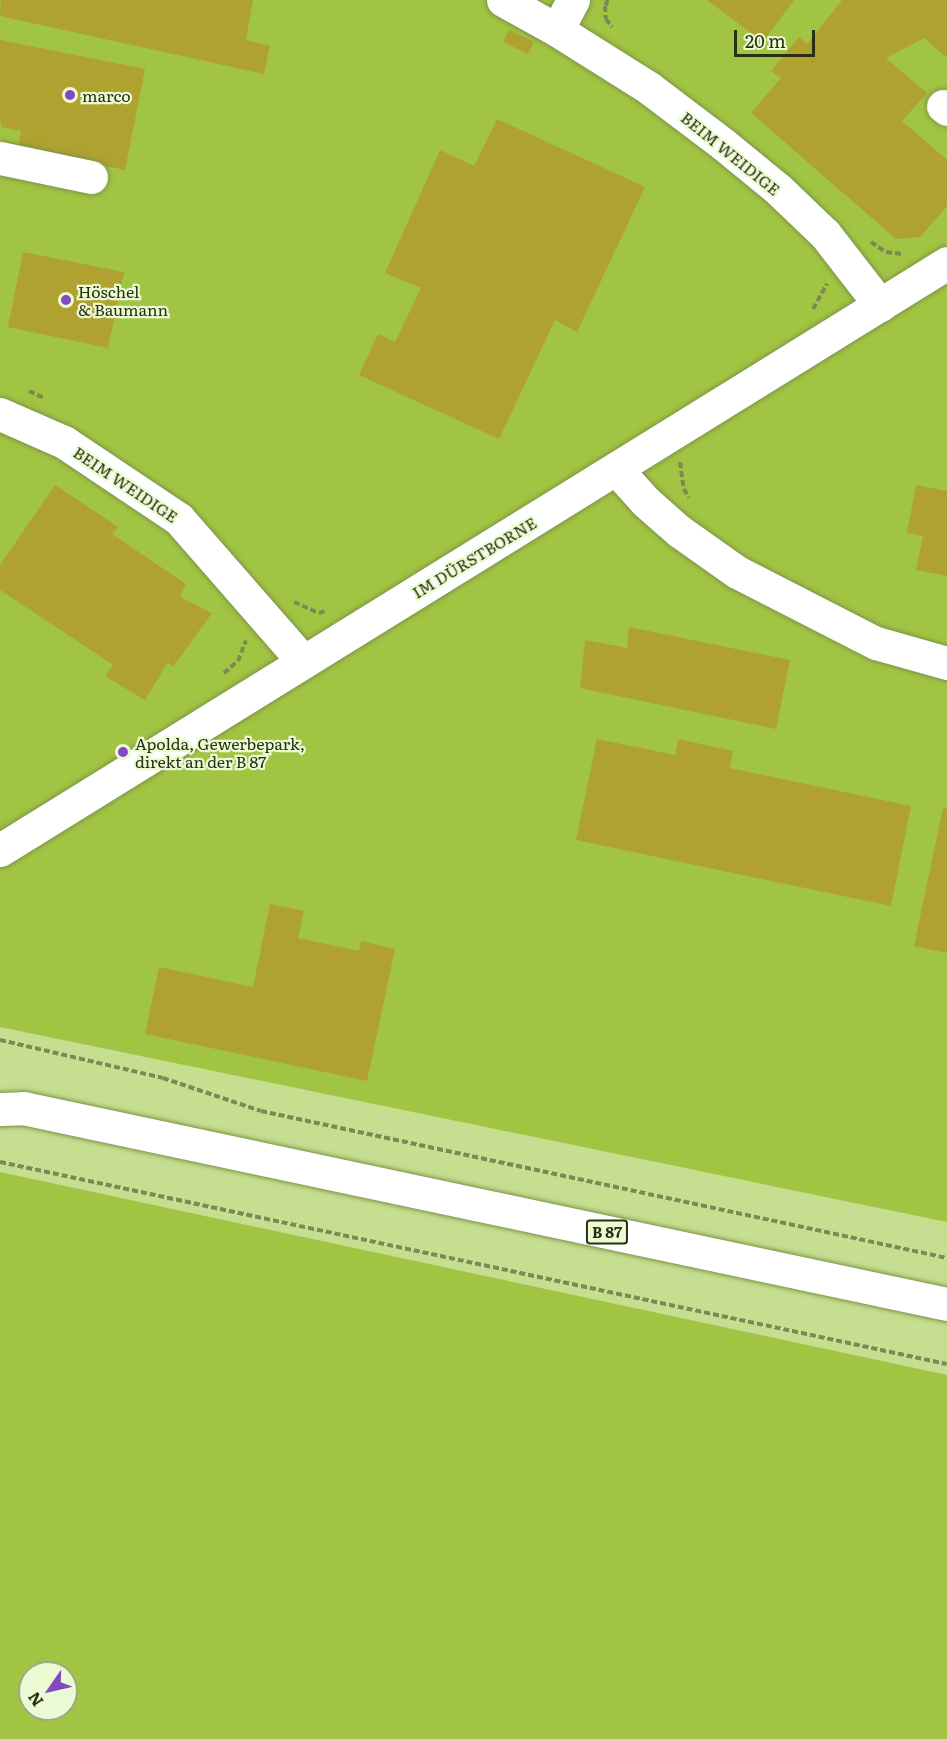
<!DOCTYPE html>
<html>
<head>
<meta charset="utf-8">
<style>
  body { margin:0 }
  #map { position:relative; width:947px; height:1739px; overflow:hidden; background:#c5de90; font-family:Literata,serif }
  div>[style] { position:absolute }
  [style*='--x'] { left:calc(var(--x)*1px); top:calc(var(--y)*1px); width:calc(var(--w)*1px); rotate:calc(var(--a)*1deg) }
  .green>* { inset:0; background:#a1c443 }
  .building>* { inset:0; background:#afa230 }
  .path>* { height:4px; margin-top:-2px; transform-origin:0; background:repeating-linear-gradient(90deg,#798a53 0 6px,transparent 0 9px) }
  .roads { filter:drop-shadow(0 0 2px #7c9347) drop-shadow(0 0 2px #7c9347) }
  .minor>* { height:33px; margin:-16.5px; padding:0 16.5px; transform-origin:16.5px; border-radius:16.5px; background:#fff }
  .major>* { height:33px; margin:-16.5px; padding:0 16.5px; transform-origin:16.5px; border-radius:16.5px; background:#fff }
  .dots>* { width:16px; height:16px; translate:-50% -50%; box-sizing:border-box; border:3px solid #ecfad3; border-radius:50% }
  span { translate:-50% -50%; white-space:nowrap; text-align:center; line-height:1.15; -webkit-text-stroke:4.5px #ecfad3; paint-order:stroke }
  .shield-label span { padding:2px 4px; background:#ecfad3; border:2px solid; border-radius:4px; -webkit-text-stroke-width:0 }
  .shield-label { font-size:15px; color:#273011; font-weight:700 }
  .poi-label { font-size:16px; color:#273011 }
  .left { translate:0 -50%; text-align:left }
  .street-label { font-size:16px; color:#273011 }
  .north { position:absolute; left:18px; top:1661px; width:60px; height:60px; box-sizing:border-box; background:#ecfad3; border:2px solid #9da985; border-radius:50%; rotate:236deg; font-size:16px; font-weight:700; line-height:24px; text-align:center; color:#273011 }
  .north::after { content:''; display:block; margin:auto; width:21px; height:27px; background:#8349c0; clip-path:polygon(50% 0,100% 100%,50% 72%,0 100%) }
  .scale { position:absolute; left:734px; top:30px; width:81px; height:27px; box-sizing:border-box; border:3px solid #273011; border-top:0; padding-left:8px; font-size:18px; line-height:21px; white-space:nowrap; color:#273011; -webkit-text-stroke:4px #ecfad3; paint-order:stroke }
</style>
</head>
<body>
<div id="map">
  <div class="green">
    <div style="clip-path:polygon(0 0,947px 0,947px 1222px,0 1027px)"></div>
    <div style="clip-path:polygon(evenodd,0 1172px,947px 1375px,947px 1739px,0 1739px,0 1172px,30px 1673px,66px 1673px,66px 1709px,30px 1709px,30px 1673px)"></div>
  </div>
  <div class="building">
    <div style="clip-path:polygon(1px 0,253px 0,246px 40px,270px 46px,264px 74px,0 16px)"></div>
    <div style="clip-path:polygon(707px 0,794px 0,763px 42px)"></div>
    <div style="clip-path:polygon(842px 0,947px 0,947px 58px,924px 38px,886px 58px,927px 93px,902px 121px,947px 160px,947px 206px,920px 237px,896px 239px,751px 113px,781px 78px,771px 71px,799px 37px,807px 44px)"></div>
    <div style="clip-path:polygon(509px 30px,534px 42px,528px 54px,503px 42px)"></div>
    <div style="clip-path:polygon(0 40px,145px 69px,125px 170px,18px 148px,21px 131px,2px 127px,0 120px)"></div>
    <div style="clip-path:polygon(497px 119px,645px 187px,577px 332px,555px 320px,499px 439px,359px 375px,378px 334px,395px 342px,421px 288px,385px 273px,440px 150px,474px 166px)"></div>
    <div style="clip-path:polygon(23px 252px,124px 272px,108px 348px,8px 327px)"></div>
    <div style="clip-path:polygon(55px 485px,118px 527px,112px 534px,186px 584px,180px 597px,212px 613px,173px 667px,168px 662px,145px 700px,105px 676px,113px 665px,0 590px,0 565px)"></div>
    <div style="clip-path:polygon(916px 485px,947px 491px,947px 576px,916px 570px,923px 536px,907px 533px)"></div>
    <div style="clip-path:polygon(629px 627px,790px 660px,776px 729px,580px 688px,585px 640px,627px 648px)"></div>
    <div style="clip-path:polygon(597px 739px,675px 755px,678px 739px,733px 751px,730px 768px,911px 806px,891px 906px,576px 840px)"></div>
    <div style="clip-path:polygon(943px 808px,947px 809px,947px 953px,914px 946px)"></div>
    <div style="clip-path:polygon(270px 904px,304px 911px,298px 938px,359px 951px,361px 941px,395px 949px,367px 1081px,145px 1034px,159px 967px,253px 987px)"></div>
  </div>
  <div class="path">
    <div style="--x:608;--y:0;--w:7;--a:117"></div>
    <div style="--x:605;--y:6;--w:13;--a:86"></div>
    <div style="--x:606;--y:19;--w:10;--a:53"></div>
    <div style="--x:871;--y:242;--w:18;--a:34"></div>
    <div style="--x:886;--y:252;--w:16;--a:7"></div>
    <div style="--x:813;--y:309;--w:29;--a:-61"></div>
    <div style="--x:29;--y:391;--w:17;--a:25"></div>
    <div style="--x:680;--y:462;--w:27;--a:82"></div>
    <div style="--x:684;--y:489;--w:10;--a:61"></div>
    <div style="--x:294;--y:602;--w:27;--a:24"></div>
    <div style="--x:319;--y:613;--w:6;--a:-18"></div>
    <div style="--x:224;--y:673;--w:18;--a:-41"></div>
    <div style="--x:238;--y:661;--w:22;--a:-69"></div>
    <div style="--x:0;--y:1040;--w:167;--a:13.1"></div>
    <div style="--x:163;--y:1078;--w:103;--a:18.6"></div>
    <div style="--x:261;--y:1111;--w:702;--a:12.09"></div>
    <div style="--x:0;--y:1162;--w:968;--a:12.04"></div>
  </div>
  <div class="roads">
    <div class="minor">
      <div style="--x:503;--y:0;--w:62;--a:29.1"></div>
      <div style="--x:557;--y:30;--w:109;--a:32.2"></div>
      <div style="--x:649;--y:88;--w:93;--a:37.1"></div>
      <div style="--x:723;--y:144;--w:71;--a:39.3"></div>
      <div style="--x:778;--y:189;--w:65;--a:43.8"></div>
      <div style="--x:825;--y:234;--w:90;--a:52.2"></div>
      <div style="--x:557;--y:30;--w:34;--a:-62"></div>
      <div style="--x:943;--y:106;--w:5;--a:37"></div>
      <div style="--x:0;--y:158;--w:93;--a:11.8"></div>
      <div style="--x:0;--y:414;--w:70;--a:23.6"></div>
      <div style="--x:64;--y:442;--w:138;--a:33.8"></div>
      <div style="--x:179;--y:519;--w:189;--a:48.9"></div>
      <div style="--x:617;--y:470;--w:43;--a:47.8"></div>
      <div style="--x:646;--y:502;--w:44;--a:41.3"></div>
      <div style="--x:679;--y:531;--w:71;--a:35.3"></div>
      <div style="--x:737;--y:572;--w:156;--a:27.1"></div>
      <div style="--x:876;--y:643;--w:74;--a:15.7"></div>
      <div style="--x:0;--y:850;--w:1114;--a:-31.79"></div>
    </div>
    <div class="major">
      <div style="--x:0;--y:1109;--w:23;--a:-2"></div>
      <div style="--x:23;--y:1108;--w:945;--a:11.98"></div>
    </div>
  </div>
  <div class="dots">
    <div style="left:70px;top:95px;background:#8349c0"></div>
    <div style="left:66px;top:300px;background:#8349c0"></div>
    <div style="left:123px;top:752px;background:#8349c0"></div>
  </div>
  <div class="shield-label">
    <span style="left:607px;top:1232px">B 87</span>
  </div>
  <div class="poi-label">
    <span class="left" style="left:82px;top:95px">marco</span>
    <span class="left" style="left:78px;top:300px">Höschel<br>&amp; Baumann</span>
    <span class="left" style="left:135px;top:752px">Apolda, Gewerbepark,<br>direkt an der B 87</span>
  </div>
  <div class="street-label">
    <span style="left:731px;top:153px;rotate:39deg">BEIM WEIDIGE</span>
    <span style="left:126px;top:484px;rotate:34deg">BEIM WEIDIGE</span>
    <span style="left:474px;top:557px;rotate:-31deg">IM DÜRSTBORNE</span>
  </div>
  <div class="north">N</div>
  <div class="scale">20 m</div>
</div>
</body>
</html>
